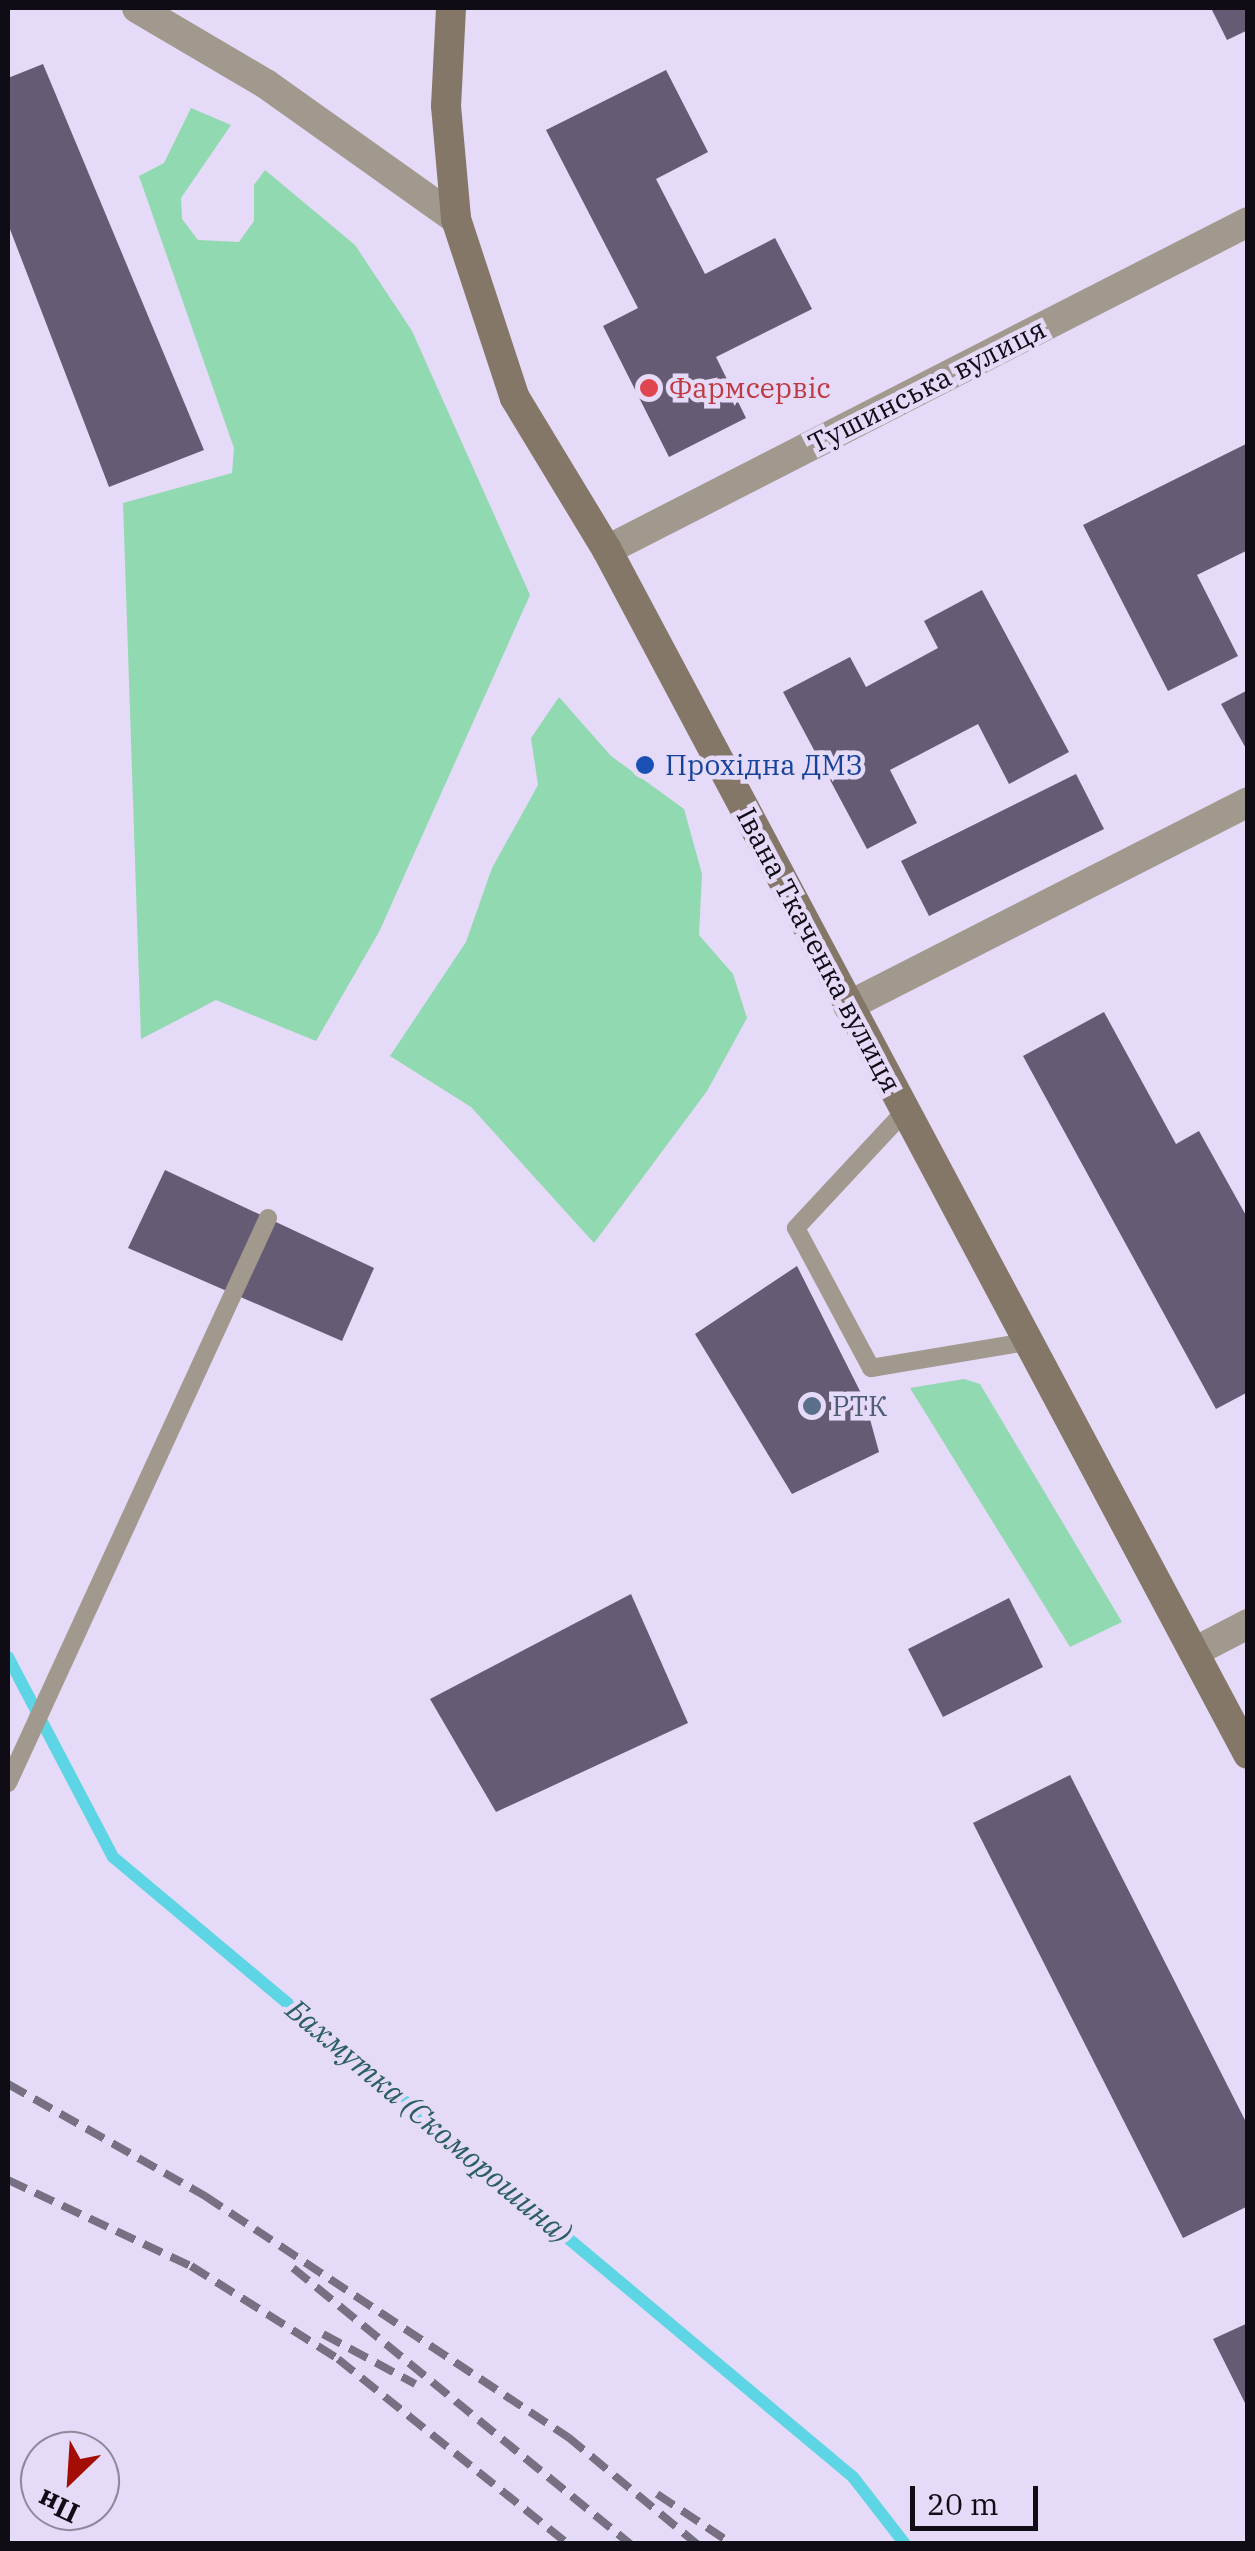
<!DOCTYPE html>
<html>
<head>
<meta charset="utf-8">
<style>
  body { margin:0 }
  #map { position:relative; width:1255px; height:2551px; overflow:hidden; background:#e5daf7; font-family:"IBM Plex Serif",serif }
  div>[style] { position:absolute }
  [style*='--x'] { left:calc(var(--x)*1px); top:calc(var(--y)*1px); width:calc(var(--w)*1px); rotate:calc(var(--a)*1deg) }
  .green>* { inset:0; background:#91d9b0 }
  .stream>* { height:12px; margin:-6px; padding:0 6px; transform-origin:6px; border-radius:6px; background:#5dd5e5 }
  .building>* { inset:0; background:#655b74 }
  .service>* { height:18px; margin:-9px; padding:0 9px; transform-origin:9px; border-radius:9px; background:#a2998e }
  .minor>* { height:30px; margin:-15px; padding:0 15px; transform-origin:15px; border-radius:15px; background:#a2998e }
  .secondary>* { height:30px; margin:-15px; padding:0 15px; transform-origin:15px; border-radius:15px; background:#847767 }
  .rail>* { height:8px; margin-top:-4px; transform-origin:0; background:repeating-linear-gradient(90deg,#777083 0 20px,transparent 0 30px) }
  .dots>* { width:28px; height:28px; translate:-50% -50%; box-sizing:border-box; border:5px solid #e5daf7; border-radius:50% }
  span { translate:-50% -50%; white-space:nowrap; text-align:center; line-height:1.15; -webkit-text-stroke:9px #e5daf7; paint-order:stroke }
  .street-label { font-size:28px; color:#100c16 }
  .health-label { font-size:28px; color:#be3a42 }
  .left { translate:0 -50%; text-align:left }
  .transit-label { font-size:28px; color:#164399 }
  .service-label { font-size:28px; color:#4e5e75 }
  .water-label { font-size:30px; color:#2b5e65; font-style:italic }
  .frame { position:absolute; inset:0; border:10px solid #100c16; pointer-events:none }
  .north { position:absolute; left:20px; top:2431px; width:100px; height:100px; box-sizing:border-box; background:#e5daf7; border:2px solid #90889d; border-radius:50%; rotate:205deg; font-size:28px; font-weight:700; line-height:40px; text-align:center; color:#100c16 }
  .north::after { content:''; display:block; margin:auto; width:35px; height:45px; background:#a30d04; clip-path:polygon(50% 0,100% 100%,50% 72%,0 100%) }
  .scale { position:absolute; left:910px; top:2486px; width:128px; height:45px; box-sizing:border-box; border:5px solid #100c16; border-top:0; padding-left:12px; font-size:30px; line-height:35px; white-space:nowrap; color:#100c16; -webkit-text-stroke:8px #e5daf7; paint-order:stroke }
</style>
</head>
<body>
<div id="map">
  <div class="green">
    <div style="clip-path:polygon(191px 108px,231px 125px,181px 198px,182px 219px,198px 240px,239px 242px,254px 221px,254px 185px,265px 170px,355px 245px,412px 331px,530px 595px,379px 932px,316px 1041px,216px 1000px,141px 1039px,123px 503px,232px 473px,234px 448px,139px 176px,164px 163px)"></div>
    <div style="clip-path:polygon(559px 697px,611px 756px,684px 809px,702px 874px,699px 935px,733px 974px,747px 1018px,707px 1091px,594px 1243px,471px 1107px,390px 1056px,466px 942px,492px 868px,538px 785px,531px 738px)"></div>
    <div style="clip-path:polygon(964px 1379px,980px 1384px,1122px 1622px,1070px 1647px,910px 1388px)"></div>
  </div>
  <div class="stream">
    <div style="--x:8;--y:1657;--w:226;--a:62.3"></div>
    <div style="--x:113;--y:1857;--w:965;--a:39.96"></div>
    <div style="--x:853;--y:2477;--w:85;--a:52.2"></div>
  </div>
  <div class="building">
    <div style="clip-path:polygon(1211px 8px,1248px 8px,1248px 30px,1227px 40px)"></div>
    <div style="clip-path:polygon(43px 64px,204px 450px,109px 487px,8px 224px,8px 78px)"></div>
    <div style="clip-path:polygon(666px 70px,708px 152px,656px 179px,705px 274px,775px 238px,812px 309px,716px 357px,746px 418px,669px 457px,603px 326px,638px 308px,546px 130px)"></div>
    <div style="clip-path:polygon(1248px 443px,1248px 550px,1197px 575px,1238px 656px,1168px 691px,1083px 525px)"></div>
    <div style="clip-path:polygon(982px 590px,1069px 752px,1009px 784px,978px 724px,890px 770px,917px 823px,867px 849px,783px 692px,850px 657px,866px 687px,938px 648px,924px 621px)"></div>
    <div style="clip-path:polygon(1248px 690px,1248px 752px,1221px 704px)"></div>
    <div style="clip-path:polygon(1076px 774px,1104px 829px,929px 916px,901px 861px)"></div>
    <div style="clip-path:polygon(1104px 1012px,1176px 1144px,1199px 1131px,1248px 1219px,1248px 1392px,1216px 1409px,1023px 1056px)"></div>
    <div style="clip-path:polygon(165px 1170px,374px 1268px,342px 1341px,128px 1248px)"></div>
    <div style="clip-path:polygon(797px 1266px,865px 1401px,879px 1452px,792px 1494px,695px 1334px)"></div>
    <div style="clip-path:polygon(631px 1594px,688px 1723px,496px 1812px,430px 1699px)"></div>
    <div style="clip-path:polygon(1009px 1598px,1043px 1667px,943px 1717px,908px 1649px)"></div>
    <div style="clip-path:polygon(1070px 1775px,1248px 2126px,1248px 2206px,1183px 2238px,973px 1823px)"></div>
    <div style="clip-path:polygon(1248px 2323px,1248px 2409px,1213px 2339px)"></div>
  </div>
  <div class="service">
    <div style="--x:905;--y:1111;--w:160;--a:133"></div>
    <div style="--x:796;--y:1228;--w:159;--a:61.8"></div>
    <div style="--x:871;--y:1368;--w:164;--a:-9.5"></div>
    <div style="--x:8;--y:1783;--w:622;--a:-65.29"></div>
  </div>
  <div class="minor">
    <div style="--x:137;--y:8;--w:150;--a:30.5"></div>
    <div style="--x:266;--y:84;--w:233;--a:35.4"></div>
    <div style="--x:607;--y:550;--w:720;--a:-27.1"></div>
    <div style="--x:848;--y:1006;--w:449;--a:-27"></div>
    <div style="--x:1196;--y:1651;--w:59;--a:-27.4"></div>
  </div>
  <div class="secondary">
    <div style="--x:451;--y:8;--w:98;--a:92.9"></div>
    <div style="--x:446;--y:106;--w:113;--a:84.9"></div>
    <div style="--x:456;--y:219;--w:188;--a:71.8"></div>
    <div style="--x:515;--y:398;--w:178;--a:58.8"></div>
    <div style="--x:607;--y:550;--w:1364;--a:61.97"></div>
  </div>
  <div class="rail">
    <div style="--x:8;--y:2084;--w:227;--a:29.6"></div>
    <div style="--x:205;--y:2196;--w:436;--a:33.6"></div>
    <div style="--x:568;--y:2437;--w:168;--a:39.7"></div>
    <div style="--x:8;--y:2180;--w:202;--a:25.2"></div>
    <div style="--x:191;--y:2266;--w:174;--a:32.3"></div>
    <div style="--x:338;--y:2359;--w:295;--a:38.8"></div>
    <div style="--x:293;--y:2268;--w:436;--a:39.3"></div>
    <div style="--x:323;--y:2334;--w:105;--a:28.5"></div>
    <div style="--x:657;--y:2494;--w:90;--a:33.7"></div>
  </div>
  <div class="dots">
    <div style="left:649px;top:388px;background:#e0444e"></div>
    <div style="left:645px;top:765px;background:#1a4fb4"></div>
    <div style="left:812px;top:1406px;background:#5c6f8a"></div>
  </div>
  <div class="street-label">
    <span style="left:927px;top:386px;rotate:-27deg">Тушинська вулиця</span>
    <span style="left:819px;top:950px;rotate:62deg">Івана Ткаченка вулиця</span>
  </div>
  <div class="health-label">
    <span class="left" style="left:669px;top:388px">Фармсервіс</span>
  </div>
  <div class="transit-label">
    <span class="left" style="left:665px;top:765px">Прохідна ДМЗ</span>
  </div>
  <div class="service-label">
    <span class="left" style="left:832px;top:1406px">РТК</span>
  </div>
  <div class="water-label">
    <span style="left:429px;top:2121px;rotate:40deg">Бахмутка (Скоморошина)</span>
  </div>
  <div class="frame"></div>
  <div class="north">Пн</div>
  <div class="scale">20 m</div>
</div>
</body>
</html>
